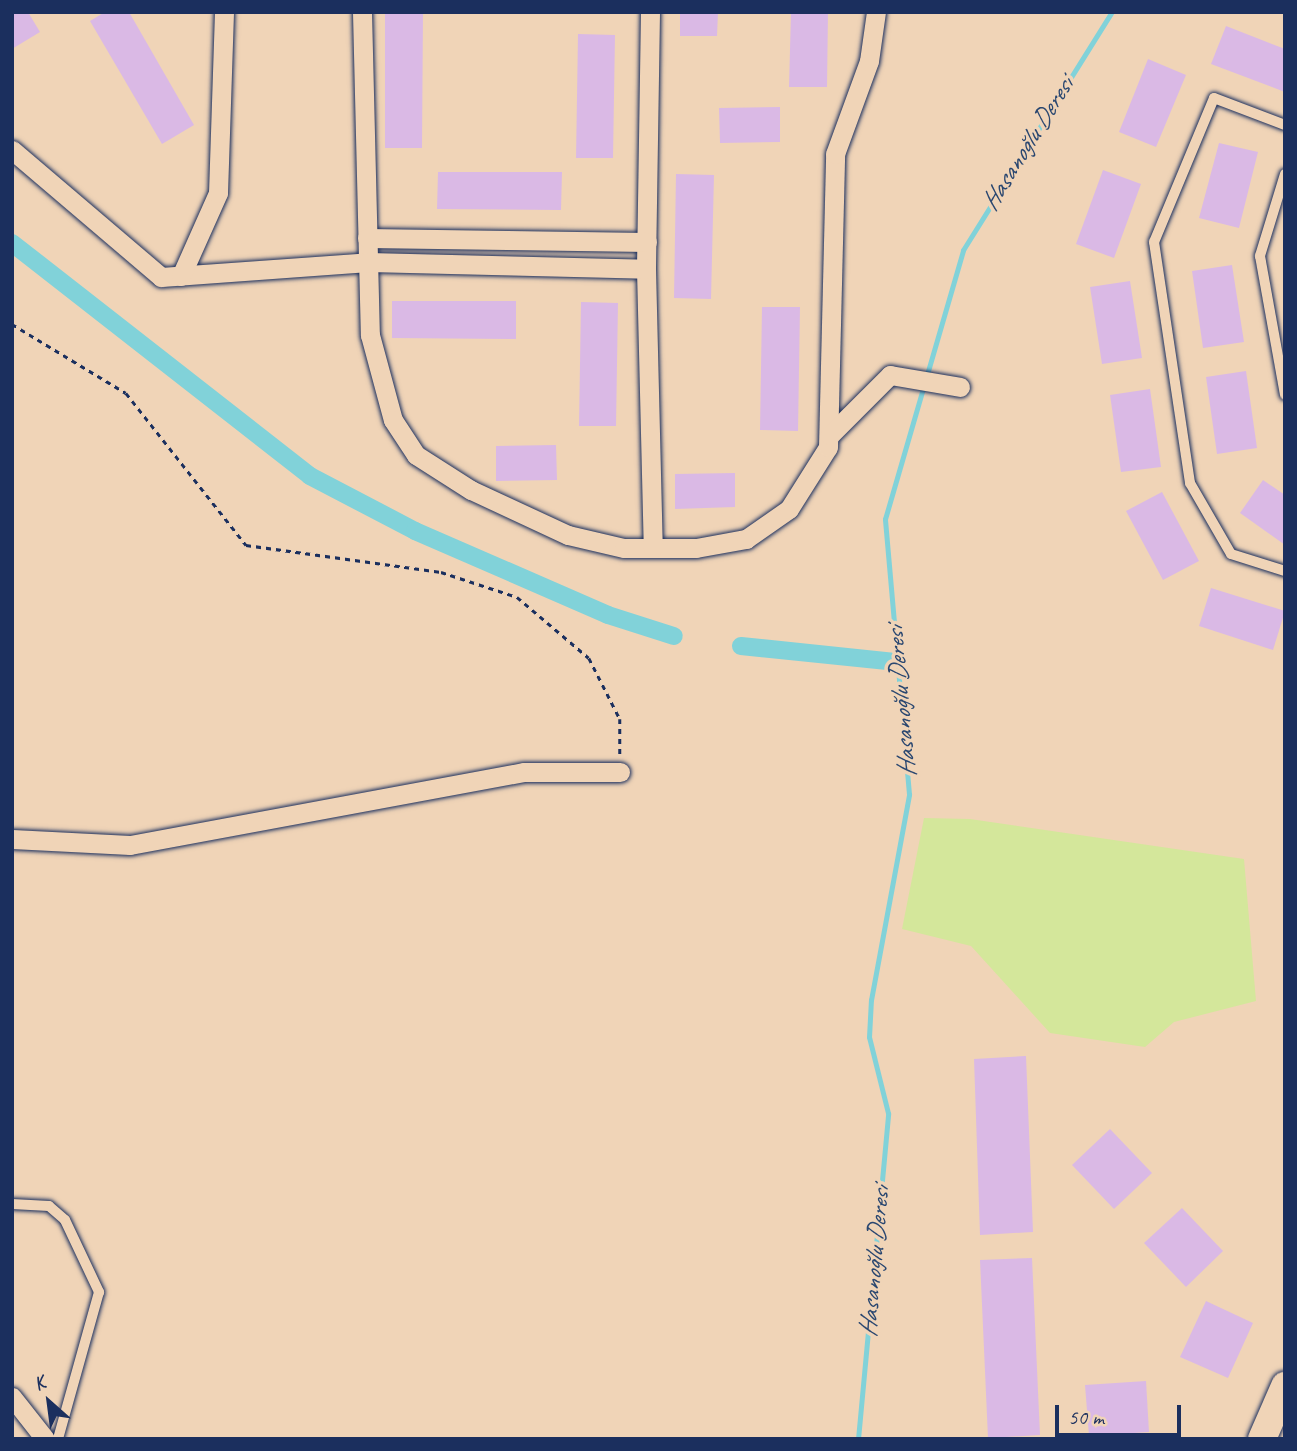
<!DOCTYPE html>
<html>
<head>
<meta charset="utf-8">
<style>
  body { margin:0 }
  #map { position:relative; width:1297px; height:1451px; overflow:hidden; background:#f0d4b7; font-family:Caveat,sans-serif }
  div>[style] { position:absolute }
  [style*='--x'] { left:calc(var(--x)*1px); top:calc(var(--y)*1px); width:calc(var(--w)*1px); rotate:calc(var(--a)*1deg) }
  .green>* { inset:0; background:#d4e79b }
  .stream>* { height:5px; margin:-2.5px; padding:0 2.5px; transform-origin:2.5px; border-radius:2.5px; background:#81d2d9 }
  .canal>* { height:18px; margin:-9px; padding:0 9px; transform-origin:9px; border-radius:9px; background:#81d2d9 }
  .building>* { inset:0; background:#dab9e5 }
  .path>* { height:2.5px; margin-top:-1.25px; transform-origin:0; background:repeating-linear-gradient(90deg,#1b2f5e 0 5px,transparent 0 10px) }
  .roads { filter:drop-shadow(0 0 2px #1b2f5e) drop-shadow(0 0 2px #1b2f5e) }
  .lane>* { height:10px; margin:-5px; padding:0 5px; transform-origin:5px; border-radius:5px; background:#f0d4b7 }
  .street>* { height:19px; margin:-9.5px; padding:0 9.5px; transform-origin:9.5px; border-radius:9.5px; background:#f0d4b7 }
  .secondary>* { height:28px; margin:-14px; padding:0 14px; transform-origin:14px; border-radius:14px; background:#f0d4b7 }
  span { translate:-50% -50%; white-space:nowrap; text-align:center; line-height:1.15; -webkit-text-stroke:7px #f0d4b7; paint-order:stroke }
  .water-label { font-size:26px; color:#2a4770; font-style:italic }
  .frame { position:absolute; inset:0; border:14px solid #1b2f5e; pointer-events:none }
  .north { position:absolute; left:14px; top:1367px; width:70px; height:70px; -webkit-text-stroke:5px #f0d4b7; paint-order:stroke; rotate:332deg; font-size:19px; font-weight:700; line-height:28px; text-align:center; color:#1b2f5e }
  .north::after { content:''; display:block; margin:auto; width:24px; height:32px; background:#1b2f5e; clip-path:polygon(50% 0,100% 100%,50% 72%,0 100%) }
  .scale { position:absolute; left:1055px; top:1405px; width:126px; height:32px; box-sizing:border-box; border:4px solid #1b2f5e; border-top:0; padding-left:9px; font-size:21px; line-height:24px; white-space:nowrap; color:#1b2f5e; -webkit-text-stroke:5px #f0d4b7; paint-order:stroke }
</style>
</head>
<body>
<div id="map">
  <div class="green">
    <div style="clip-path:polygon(924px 818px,970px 819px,1244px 859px,1256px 1001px,1174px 1022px,1145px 1047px,1050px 1033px,971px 946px,902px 929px)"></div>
  </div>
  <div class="stream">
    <div style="--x:858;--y:1439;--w:327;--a:-84.7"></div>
    <div style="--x:888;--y:1113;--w:78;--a:-104"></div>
    <div style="--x:869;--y:1037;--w:37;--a:-87"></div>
    <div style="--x:871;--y:1000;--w:209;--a:-79.5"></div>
    <div style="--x:909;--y:794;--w:276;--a:-95"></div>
    <div style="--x:885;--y:519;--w:280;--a:-73.8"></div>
    <div style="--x:963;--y:250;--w:281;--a:-58"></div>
  </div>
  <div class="canal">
    <div style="--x:12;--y:243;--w:378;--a:38"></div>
    <div style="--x:310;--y:476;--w:119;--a:27.6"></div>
    <div style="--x:415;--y:531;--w:210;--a:23.5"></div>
    <div style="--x:608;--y:615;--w:69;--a:17.7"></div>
    <div style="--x:741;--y:646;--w:157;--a:5.9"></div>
  </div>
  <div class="building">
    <div style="clip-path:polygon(12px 12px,28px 12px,40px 32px,12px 49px)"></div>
    <div style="clip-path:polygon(105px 12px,129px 12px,194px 125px,162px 144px,90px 21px)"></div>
    <div style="clip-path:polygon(385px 12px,423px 12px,422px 148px,385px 148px)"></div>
    <div style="clip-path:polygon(680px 12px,718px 12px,717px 36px,680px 36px)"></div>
    <div style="clip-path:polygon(791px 12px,828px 12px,827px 87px,789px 87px)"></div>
    <div style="clip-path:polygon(1226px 26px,1285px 49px,1285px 92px,1211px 64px)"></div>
    <div style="clip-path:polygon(578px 34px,615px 35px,613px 158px,576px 158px)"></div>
    <div style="clip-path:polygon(1148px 59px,1186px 75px,1156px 147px,1119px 132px)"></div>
    <div style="clip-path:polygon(780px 107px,780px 142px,720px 143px,719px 108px)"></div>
    <div style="clip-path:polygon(1219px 143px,1258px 152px,1239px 228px,1199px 218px)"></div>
    <div style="clip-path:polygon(1103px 170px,1141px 184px,1114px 258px,1076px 244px)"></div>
    <div style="clip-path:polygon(438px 172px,562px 172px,561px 210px,437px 209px)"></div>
    <div style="clip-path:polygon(676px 174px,714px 175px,711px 299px,674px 298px)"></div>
    <div style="clip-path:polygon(1232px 265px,1244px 342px,1203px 348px,1192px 271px)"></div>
    <div style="clip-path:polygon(1130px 281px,1142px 358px,1102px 364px,1090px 287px)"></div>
    <div style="clip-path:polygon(392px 301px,516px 301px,516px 339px,392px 338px)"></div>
    <div style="clip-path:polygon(581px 302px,618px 303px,616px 426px,579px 426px)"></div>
    <div style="clip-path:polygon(762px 307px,800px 307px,798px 431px,760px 430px)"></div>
    <div style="clip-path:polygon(1246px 371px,1257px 448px,1217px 454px,1206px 377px)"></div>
    <div style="clip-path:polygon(1150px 389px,1161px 467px,1121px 472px,1110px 395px)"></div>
    <div style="clip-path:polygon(556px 445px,557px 480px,496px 481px,496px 446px)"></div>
    <div style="clip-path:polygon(735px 473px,735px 507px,675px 509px,675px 474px)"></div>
    <div style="clip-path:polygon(1263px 480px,1285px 495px,1285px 545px,1240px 513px)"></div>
    <div style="clip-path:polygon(1162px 492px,1199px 561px,1163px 580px,1126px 511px)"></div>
    <div style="clip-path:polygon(1211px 588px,1285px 611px,1273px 650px,1199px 626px)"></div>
    <div style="clip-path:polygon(1026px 1056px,1033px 1232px,980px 1235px,974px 1059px)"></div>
    <div style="clip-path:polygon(1110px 1129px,1152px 1173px,1114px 1209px,1072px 1165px)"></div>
    <div style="clip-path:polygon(1182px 1208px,1223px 1251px,1186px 1287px,1144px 1243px)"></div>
    <div style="clip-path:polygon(1032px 1258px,1040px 1435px,988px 1438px,980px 1260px)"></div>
    <div style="clip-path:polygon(1206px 1301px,1253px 1323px,1228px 1378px,1180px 1357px)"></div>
    <div style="clip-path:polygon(1146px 1381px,1149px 1432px,1089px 1436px,1085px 1385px)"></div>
  </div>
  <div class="path">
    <div style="--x:12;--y:324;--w:133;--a:31.2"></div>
    <div style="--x:126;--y:393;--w:194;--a:51.7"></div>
    <div style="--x:246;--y:545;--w:197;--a:7.9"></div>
    <div style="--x:441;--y:572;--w:80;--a:18.2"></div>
    <div style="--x:517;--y:597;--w:94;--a:40.3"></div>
    <div style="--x:589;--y:658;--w:68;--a:63.1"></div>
    <div style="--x:620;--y:719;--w:35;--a:90"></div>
  </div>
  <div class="roads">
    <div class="lane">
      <div style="--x:1285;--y:125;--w:76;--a:-159.2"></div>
      <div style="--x:1214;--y:98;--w:156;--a:112.6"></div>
      <div style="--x:1154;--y:242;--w:244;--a:81.5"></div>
      <div style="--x:1190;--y:483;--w:82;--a:60"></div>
      <div style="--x:1231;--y:554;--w:57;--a:17.5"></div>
      <div style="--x:1285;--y:174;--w:86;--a:107"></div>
      <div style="--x:1260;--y:256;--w:141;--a:79.8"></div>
      <div style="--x:12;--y:1204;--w:37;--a:3"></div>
      <div style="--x:49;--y:1206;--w:21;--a:41"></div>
      <div style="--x:65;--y:1220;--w:80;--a:64.7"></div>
      <div style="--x:99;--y:1292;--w:153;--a:105.6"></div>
    </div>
    <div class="street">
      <div style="--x:362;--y:12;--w:323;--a:88.6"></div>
      <div style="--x:370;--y:335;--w:88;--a:74.9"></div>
      <div style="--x:393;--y:420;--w:42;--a:56.7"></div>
      <div style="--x:416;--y:455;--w:65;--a:32.5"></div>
      <div style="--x:471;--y:490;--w:107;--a:24.9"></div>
      <div style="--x:568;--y:535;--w:57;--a:13.1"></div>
      <div style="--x:624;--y:548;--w:72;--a:0"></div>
      <div style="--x:696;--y:548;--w:51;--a:-10.2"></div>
      <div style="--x:746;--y:539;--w:52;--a:-34.9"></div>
      <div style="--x:789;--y:509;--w:73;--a:-57.8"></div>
      <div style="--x:828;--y:447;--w:293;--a:-88.6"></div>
      <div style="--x:835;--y:154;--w:99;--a:-69.9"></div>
      <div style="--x:869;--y:61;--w:49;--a:-81.9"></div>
      <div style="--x:650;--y:12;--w:257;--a:90.9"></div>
      <div style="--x:646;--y:269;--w:279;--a:88.6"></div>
      <div style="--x:12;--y:150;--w:196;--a:40.4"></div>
      <div style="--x:161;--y:277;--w:208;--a:-4.1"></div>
      <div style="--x:368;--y:262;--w:278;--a:1.4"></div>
      <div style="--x:367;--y:238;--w:280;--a:0.8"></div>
      <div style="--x:181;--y:276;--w:91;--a:-66"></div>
      <div style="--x:218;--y:193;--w:181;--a:-88.1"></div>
      <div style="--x:830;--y:435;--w:85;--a:-45"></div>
      <div style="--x:890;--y:375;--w:71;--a:9.7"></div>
      <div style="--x:12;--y:839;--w:118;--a:2.9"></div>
      <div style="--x:130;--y:845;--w:401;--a:-10.5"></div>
      <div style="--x:524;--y:772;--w:96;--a:0"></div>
      <div style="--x:12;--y:1397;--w:53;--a:51.8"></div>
    </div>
    <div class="secondary">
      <div style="--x:1262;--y:1439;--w:58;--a:-66.5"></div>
    </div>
  </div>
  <div class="water-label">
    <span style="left:1027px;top:144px;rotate:-58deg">Hasanoğlu Deresi</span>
    <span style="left:901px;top:702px;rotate:-95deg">Hasanoğlu Deresi</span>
    <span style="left:874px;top:1262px;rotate:-85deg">Hasanoğlu Deresi</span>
  </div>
  <div class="frame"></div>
  <div class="north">K</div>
  <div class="scale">50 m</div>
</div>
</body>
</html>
